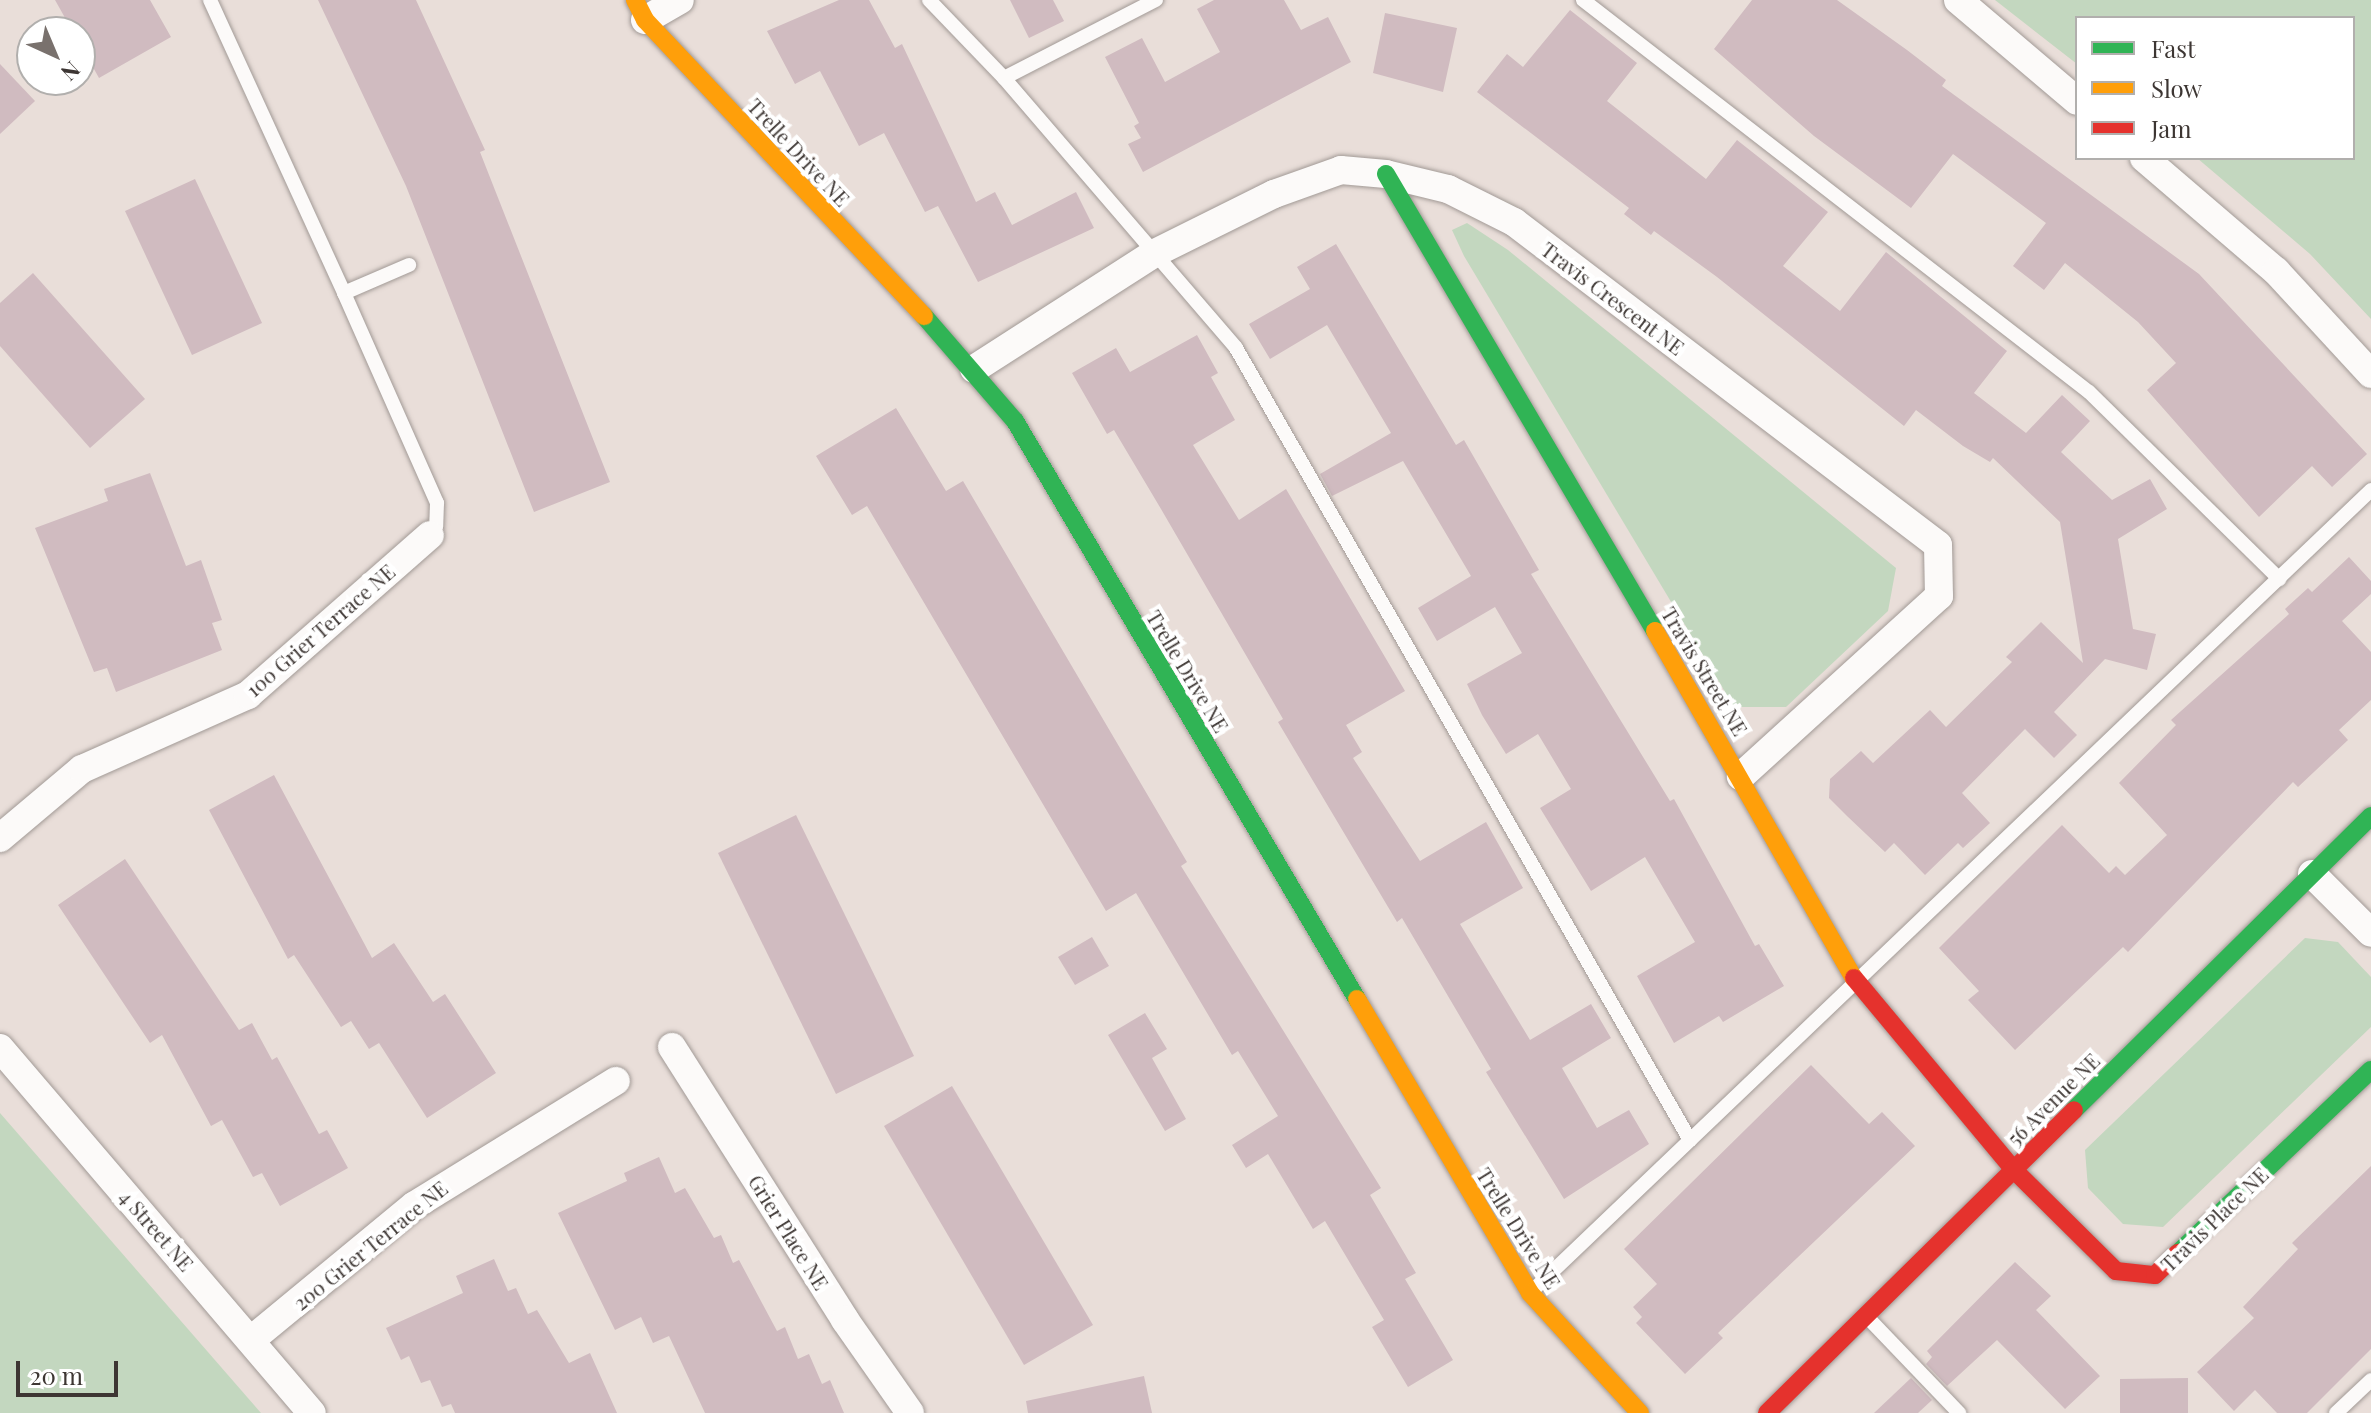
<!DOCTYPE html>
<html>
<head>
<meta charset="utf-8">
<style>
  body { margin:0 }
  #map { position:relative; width:2371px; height:1413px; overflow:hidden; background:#e9ded9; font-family:"Playfair Display",serif }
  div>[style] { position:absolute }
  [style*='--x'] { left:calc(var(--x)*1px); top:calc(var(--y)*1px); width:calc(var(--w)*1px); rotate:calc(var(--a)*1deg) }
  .green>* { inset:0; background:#c3d7bf }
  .building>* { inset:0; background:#d0bbc0 }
  .roads { filter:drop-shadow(0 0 2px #a29a96) drop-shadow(0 0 2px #a29a96) }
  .lane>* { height:14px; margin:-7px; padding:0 7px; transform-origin:7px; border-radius:7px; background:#fcfaf9 }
  .street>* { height:28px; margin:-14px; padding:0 14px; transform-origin:14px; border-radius:14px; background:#fcfaf9 }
  .fast>* { height:18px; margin:-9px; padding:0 9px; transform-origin:9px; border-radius:9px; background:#30b455 }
  .slow>* { height:18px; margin:-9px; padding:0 9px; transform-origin:9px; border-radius:9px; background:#ff9f0a }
  .jam>* { height:18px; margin:-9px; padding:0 9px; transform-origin:9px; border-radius:9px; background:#e5322d }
  span { translate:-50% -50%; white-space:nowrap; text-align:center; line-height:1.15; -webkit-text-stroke:8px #fff; paint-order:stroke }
  .street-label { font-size:20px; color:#3d3633 }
  .legend { position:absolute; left:2075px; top:16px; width:280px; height:144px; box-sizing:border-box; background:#fff; border:2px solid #b1afad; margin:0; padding:10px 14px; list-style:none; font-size:24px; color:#3d3633 }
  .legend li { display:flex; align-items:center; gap:16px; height:40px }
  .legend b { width:40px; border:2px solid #b1afad }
  .north { position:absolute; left:16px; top:16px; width:80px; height:80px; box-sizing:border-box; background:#fff; border:2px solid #b1afad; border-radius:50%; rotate:136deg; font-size:22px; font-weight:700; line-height:32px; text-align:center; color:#3d3633 }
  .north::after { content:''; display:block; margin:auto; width:28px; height:36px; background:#79716d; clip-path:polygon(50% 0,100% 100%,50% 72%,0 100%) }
  .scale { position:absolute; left:16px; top:1361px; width:102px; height:36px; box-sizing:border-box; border:4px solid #3d3633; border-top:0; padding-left:10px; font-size:24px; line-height:28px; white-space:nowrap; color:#3d3633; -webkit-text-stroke:6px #fff; paint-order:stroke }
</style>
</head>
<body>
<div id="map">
  <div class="green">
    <div style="clip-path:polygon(1995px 0,2371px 0,2371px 319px,2310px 254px,2197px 158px,2353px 158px,2353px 18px,2077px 18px,2077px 64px)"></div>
    <div style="clip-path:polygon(1467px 223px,1508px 250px,1896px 568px,1888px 611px,1786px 707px,1734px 707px,1464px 256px,1452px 230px)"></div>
    <div style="clip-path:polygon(2305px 938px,2338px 942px,2371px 977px,2371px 1027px,2163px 1227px,2123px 1224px,2088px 1188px,2085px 1150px)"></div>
    <div style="clip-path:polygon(0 1113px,261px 1413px,0 1413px)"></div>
  </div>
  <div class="building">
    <div style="clip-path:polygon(55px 0,150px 0,171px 37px,99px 78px,80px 44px,80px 32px,73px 32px)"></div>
    <div style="clip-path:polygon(318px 0,416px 0,485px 150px,480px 152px,610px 482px,534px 512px,406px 186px)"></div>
    <div style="clip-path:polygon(839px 0,869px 0,895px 48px,902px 44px,976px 202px,995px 192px,1012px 225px,1076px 192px,1094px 228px,978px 282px,938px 206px,925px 212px,884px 133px,859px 146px,820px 71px,795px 84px,767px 31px)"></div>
    <div style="clip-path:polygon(1010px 0,1053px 0,1064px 21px,1029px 38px)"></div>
    <div style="clip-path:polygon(1214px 0,1284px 0,1301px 30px,1328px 17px,1351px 62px,1143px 172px,1128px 144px,1141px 138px,1134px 126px,1139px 123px,1105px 57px,1142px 38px,1165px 82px,1220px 52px,1197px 9px)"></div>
    <div style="clip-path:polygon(1752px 0,1837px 0,1907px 50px,1946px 80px,1942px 86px,2199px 274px,2367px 454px,2332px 487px,2312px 466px,2259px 517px,2147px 390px,2176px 363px,2138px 322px,2065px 263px,2044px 290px,2013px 266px,2046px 223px,1953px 154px,1911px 208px,1814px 136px,1714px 49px)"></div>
    <div style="clip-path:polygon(1570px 10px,1637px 63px,1607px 101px,1706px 179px,1737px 140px,1828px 212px,1783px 266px,1840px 311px,1886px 252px,2007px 351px,1974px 393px,2026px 433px,2062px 395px,2090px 421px,2061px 452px,2112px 500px,2150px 479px,2167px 509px,2118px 539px,2133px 629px,2156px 634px,2147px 670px,2105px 659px,2054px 712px,2077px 735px,2054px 758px,2025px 729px,1962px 793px,1990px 823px,1963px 848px,1958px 843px,1925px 875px,1894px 843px,1885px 852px,1847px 816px,1829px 798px,1830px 779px,1861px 751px,1873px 763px,1930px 710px,1946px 727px,2012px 662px,2006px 657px,2041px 622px,2083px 663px,2060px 522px,1993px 458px,1990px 462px,1963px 446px,1916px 410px,1904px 426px,1717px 277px,1654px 231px,1651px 235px,1624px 214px,1629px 208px,1477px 92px,1507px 54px,1523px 67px)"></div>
    <div style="clip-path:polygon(1385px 13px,1457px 28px,1443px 92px,1373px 73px)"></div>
    <div style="clip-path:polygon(0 64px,35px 101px,0 134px)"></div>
    <div style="clip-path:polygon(195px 179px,262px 323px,192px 355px,125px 211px)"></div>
    <div style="clip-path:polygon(1336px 244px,1456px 445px,1464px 440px,1539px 570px,1531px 574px,1670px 801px,1674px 799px,1755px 946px,1759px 944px,1784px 986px,1723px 1022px,1719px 1016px,1674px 1043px,1637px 976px,1695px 942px,1645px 857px,1591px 891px,1540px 808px,1571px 789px,1538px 734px,1506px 754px,1482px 715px,1467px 684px,1522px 653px,1495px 607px,1437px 641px,1418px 608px,1471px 576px,1403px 461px,1332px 496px,1320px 474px,1391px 433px,1327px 325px,1270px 359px,1249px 324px,1310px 289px,1297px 267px)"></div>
    <div style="clip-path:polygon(33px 273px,145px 399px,90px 448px,0 346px,0 303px)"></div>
    <div style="clip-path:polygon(1197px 335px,1218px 373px,1211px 377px,1235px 420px,1193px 445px,1239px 520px,1286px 489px,1405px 691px,1346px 725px,1362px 752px,1353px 758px,1420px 861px,1486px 822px,1523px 888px,1460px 924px,1530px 1040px,1591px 1004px,1611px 1038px,1562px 1068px,1597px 1128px,1629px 1110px,1649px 1144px,1564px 1199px,1486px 1072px,1491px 1069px,1402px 918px,1397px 922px,1300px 759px,1278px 722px,1283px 719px,1161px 509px,1114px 430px,1107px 434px,1072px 373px,1116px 348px,1130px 372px)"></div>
    <div style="clip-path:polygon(896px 408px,946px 491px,963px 481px,1187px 862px,1181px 866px,1381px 1188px,1370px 1195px,1416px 1273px,1405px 1279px,1453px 1360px,1408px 1387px,1372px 1327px,1384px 1320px,1325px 1221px,1313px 1229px,1268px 1154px,1246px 1168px,1232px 1145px,1278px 1116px,1238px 1051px,1232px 1055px,1136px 893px,1106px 911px,867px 506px,852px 515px,816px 456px)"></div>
    <div style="clip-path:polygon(150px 473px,186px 566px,201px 560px,222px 620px,212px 623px,222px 650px,116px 692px,107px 668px,94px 672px,35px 528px,108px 501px,104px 489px)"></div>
    <div style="clip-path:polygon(2349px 557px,2371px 581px,2371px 594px,2342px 621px,2371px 652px,2371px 700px,2339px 730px,2348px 740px,2298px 787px,2293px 782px,2128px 952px,2123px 947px,2015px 1050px,1968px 1000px,1979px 991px,1939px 948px,2062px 825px,2109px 873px,2116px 866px,2125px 875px,2167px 835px,2119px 783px,2176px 725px,2171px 720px,2289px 614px,2285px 609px,2308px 588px,2312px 592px)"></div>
    <div style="clip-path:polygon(274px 775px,372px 958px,394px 943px,433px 1002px,445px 994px,496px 1073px,427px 1118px,379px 1043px,369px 1049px,351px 1021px,341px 1027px,294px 955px,288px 959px,209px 810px)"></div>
    <div style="clip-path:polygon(796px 815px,914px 1056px,836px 1094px,718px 853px)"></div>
    <div style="clip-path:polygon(125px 859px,239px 1030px,252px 1023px,272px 1060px,277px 1057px,319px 1134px,327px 1130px,348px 1168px,280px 1206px,262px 1173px,253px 1177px,222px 1120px,211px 1126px,162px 1035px,150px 1043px,58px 905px)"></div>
    <div style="clip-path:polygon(1092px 937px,1109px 966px,1075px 985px,1058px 957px)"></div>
    <div style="clip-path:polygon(1145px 1013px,1167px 1049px,1152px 1058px,1186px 1119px,1165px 1131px,1108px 1035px)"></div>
    <div style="clip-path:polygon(1811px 1065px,1869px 1124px,1882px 1112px,1915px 1146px,1718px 1333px,1723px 1338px,1685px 1374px,1636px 1323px,1642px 1317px,1633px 1307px,1657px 1284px,1624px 1249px)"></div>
    <div style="clip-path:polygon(952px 1086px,1093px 1325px,1024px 1365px,884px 1126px)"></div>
    <div style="clip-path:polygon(659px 1157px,675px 1193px,685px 1188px,714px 1238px,721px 1235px,733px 1263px,739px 1260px,777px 1331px,785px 1327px,798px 1359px,809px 1354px,822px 1384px,830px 1380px,844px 1413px,705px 1413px,669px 1336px,653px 1343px,641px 1317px,615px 1330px,558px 1213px,627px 1181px,624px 1173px)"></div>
    <div style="clip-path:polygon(2371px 1166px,2371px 1349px,2307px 1413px,2277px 1413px,2255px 1390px,2234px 1411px,2197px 1372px,2254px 1318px,2243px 1307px,2298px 1249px,2292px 1243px)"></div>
    <div style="clip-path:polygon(494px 1259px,508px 1291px,516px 1288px,528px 1314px,537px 1310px,569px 1363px,590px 1353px,617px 1413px,455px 1413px,451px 1404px,442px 1407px,430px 1380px,421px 1383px,409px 1356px,401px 1360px,386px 1328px,463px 1293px,456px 1276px)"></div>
    <div style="clip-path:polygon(2015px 1262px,2051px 1296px,2036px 1310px,2100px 1376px,2065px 1409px,1997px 1340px,1947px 1386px,1926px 1364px,1932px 1357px,1927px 1351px)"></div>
    <div style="clip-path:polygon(1144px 1376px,1152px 1413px,1028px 1413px,1026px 1401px)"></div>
    <div style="clip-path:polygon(1911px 1378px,1932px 1400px,1918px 1413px,1874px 1413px)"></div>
    <div style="clip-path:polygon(2188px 1378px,2188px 1413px,2120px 1413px,2120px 1379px)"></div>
  </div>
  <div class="roads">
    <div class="lane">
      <div style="--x:210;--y:0;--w:322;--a:65.4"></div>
      <div style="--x:344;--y:293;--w:71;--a:-23.3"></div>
      <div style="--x:929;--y:0;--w:108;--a:46.1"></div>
      <div style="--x:1004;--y:78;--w:356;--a:49.3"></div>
      <div style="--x:1236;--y:348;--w:913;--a:60.18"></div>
      <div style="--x:1583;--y:0;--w:640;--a:37.77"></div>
      <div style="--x:2089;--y:392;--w:267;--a:44.5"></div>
      <div style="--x:1004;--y:78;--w:171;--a:-27.2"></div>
      <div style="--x:344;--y:293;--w:230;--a:66.1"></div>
      <div style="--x:437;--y:503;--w:23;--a:92"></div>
      <div style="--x:436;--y:526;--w:11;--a:124"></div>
      <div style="--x:1532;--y:1291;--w:1160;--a:-43.67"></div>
      <div style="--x:1868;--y:1318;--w:132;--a:46.2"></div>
      <div style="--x:2336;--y:1413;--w:48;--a:-43.3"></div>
    </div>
    <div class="street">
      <div style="--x:1958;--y:0;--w:156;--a:40.3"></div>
      <div style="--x:645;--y:20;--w:40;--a:-29.7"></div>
      <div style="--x:2144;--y:158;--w:174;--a:40.6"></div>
      <div style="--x:2276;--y:271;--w:140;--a:47.3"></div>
      <div style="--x:974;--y:369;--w:215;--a:-32.7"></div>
      <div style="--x:1155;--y:253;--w:133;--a:-26.4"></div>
      <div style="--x:1274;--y:194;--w:71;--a:-19.7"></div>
      <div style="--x:1341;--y:170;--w:45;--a:5.1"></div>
      <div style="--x:1386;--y:174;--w:64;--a:13.6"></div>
      <div style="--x:1448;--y:189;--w:74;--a:26.6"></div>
      <div style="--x:1514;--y:222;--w:533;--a:37.3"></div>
      <div style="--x:1938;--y:545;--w:51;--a:88.9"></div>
      <div style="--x:1939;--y:596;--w:268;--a:137.7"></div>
      <div style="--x:0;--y:838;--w:107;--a:-40.1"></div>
      <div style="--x:82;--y:769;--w:182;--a:-24"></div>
      <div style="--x:248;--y:695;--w:242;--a:-41.3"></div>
      <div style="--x:2312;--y:874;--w:83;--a:45"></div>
      <div style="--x:672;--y:1047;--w:323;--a:57.6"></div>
      <div style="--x:845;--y:1320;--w:113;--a:55"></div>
      <div style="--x:0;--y:1048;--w:480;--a:49.5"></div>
      <div style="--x:251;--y:1340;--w:212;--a:-39.5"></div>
      <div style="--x:415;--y:1205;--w:236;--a:-31.7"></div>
    </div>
    <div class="fast">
      <div style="--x:1386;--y:174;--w:530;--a:59.52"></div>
      <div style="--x:924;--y:316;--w:139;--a:49.1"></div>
      <div style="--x:1015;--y:421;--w:672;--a:59.39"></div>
      <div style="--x:2074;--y:1110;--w:418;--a:-44.7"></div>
      <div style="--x:2178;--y:1253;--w:266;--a:-43.5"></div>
    </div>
    <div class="slow">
      <div style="--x:635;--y:0;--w:22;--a:63"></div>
      <div style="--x:645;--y:20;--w:407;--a:46.7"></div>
      <div style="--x:1655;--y:631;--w:400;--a:60.2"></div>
      <div style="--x:1357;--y:999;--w:341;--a:59.5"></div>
      <div style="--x:1530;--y:1293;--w:163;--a:47.5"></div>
    </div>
    <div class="jam">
      <div style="--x:1854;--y:978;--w:249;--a:50.2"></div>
      <div style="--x:2013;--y:1169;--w:145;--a:44.7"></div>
      <div style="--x:2116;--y:1271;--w:39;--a:6"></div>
      <div style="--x:2155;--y:1275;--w:32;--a:-44"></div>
      <div style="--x:1767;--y:1413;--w:431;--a:-44.6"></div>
    </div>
  </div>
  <div class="street-label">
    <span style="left:799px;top:152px;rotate:47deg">Trelle Drive NE</span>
    <span style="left:1613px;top:298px;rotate:37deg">Travis Crescent NE</span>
    <span style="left:320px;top:630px;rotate:-41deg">100 Grier Terrace NE</span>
    <span style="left:1188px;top:671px;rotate:59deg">Trelle Drive NE</span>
    <span style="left:1705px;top:671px;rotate:59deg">Travis Street NE</span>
    <span style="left:2053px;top:1099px;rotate:-45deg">56 Avenue NE</span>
    <span style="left:2214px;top:1219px;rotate:-44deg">Travis Place NE</span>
    <span style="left:1519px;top:1228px;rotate:58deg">Trelle Drive NE</span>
    <span style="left:157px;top:1230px;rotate:49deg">4 Street NE</span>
    <span style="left:789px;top:1232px;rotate:58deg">Grier Place NE</span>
    <span style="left:370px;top:1245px;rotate:-39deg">200 Grier Terrace NE</span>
  </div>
  <ul class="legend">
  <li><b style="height:10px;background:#30b455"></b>Fast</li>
  <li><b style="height:10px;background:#ff9f0a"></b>Slow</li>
  <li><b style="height:10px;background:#e5322d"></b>Jam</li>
  </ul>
  <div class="north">N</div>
  <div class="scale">20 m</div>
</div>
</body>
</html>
